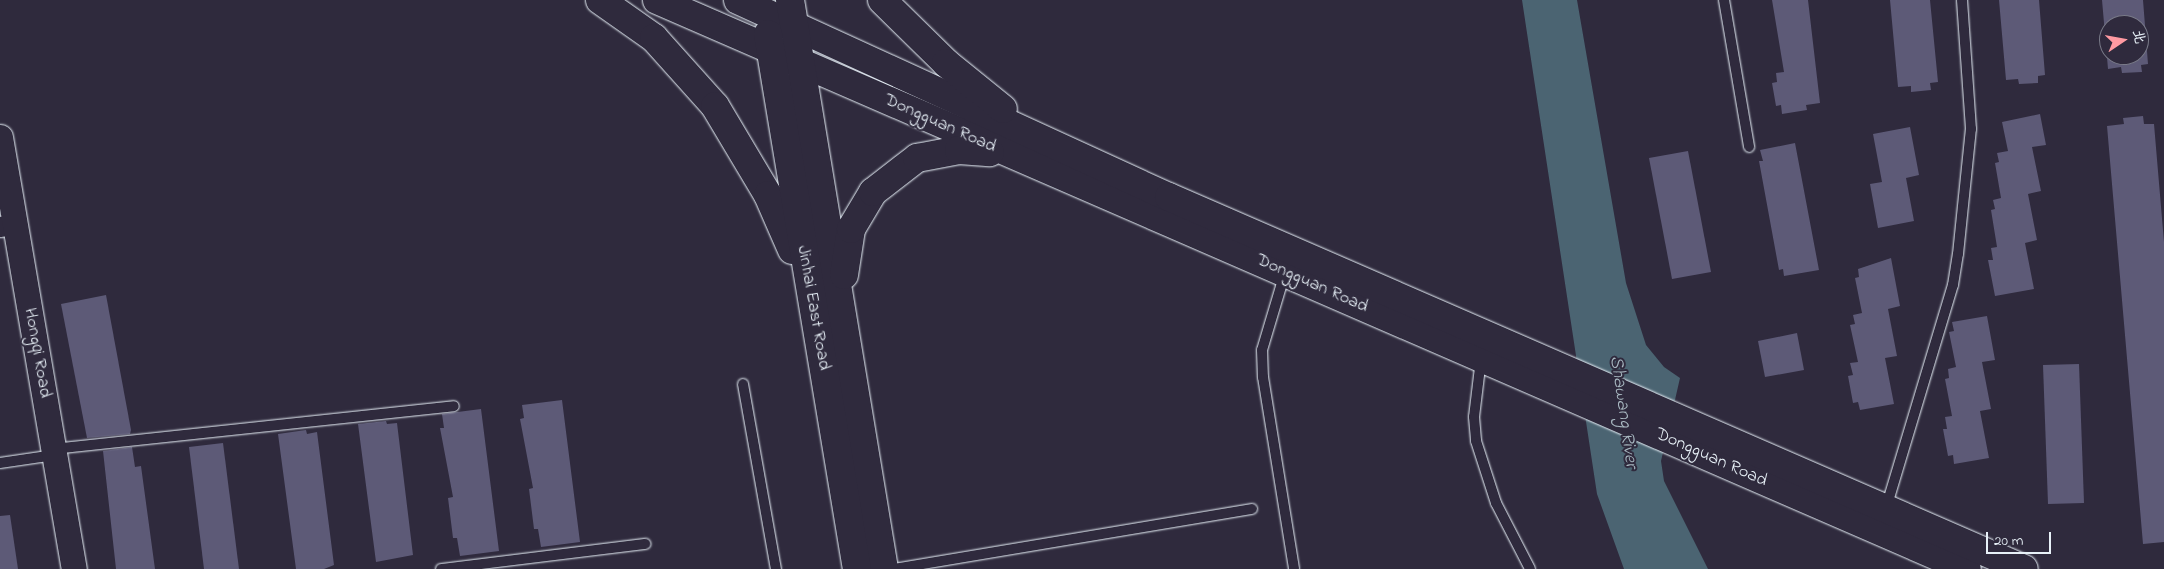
<!DOCTYPE html>
<html>
<head>
<meta charset="utf-8">
<style>
  body { margin:0 }
  #map { position:relative; width:2164px; height:569px; overflow:hidden; background:#2f2a3d; font-family:"Indie Flower","LXGW WenKai TC",sans-serif }
  div>[style] { position:absolute }
  [style*='--x'] { left:calc(var(--x)*1px); top:calc(var(--y)*1px); width:calc(var(--w)*1px); rotate:calc(var(--a)*1deg) }
  .water>* { inset:0; background:#4b6472 }
  .building>* { inset:0; background:#5d5a77 }
  .roads { filter:drop-shadow(0 0 1px #e8f1f8) drop-shadow(0 0 1px #e8f1f8) }
  .service>* { height:10px; margin:-5px; padding:0 5px; transform-origin:5px; border-radius:5px; background:#2f2a3d }
  .minor>* { height:20px; margin:-10px; padding:0 10px; transform-origin:10px; border-radius:10px; background:#2f2a3d }
  .tertiary>* { height:25px; margin:-12.5px; padding:0 12.5px; transform-origin:12.5px; border-radius:12.5px; background:#2f2a3d }
  .secondary>* { height:28px; margin:-14px; padding:0 14px; transform-origin:14px; border-radius:14px; background:#2f2a3d }
  span { translate:-50% -50%; white-space:nowrap; text-align:center; line-height:1.15; -webkit-text-stroke:4px #2f2a3d; paint-order:stroke }
  .street-label { font-size:18px; color:#e8f1f8 }
  .water-label { font-size:19px; color:#a9b9c2; font-style:italic }
  .north { position:absolute; left:2099px; top:15px; width:50px; height:50px; box-sizing:border-box; background:#2f2a3d; border:1px solid #797a88; border-radius:50%; rotate:78deg; font-size:14px; font-weight:700; line-height:20px; text-align:center; color:#e8f1f8 }
  .north::after { content:''; display:block; margin:auto; width:18px; height:22px; background:#ff9aa2; clip-path:polygon(50% 0,100% 100%,50% 72%,0 100%) }
  .scale { position:absolute; left:1986px; top:532px; width:65px; height:22px; box-sizing:border-box; border:2px solid #e8f1f8; border-top:0; padding-left:6px; font-size:15px; line-height:18px; white-space:nowrap; color:#e8f1f8; -webkit-text-stroke:4px #2f2a3d; paint-order:stroke }
</style>
</head>
<body>
<div id="map">
  <div class="water">
    <div style="clip-path:polygon(1522px 0,1577px 0,1626px 283px,1646px 345px,1664px 367px,1680px 378px,1661px 461px,1664px 481px,1708px 569px,1624px 569px,1597px 494px)"></div>
  </div>
  <div class="building">
    <div style="clip-path:polygon(1772px 0,1808px 0,1820px 103px,1806px 105px,1807px 110px,1782px 114px,1781px 105px,1776px 106px,1772px 83px,1777px 82px,1776px 73px,1784px 72px)"></div>
    <div style="clip-path:polygon(1890px 0,1930px 0,1938px 82px,1930px 83px,1931px 90px,1911px 92px,1911px 86px,1898px 87px)"></div>
    <div style="clip-path:polygon(1999px 0,2039px 0,2045px 75px,2038px 76px,2038px 83px,2019px 84px,2018px 79px,2006px 80px)"></div>
    <div style="clip-path:polygon(evenodd,2102px 0,2143px 0,2148px 64px,2141px 65px,2142px 72px,2122px 73px,2121px 67px,2108px 69px,2102px 0,2109px 25px,2139px 25px,2139px 55px,2109px 55px,2109px 25px)"></div>
    <div style="clip-path:polygon(2040px 114px,2046px 145px,2032px 147px,2041px 191px,2028px 194px,2037px 240px,2025px 243px,2034px 289px,1995px 296px,1988px 260px,1993px 260px,1991px 248px,1997px 247px,1991px 210px,1995px 209px,1993px 200px,2001px 198px,1995px 163px,1999px 162px,1997px 153px,2008px 151px,2002px 122px)"></div>
    <div style="clip-path:polygon(2143px 116px,2144px 124px,2154px 124px,2164px 242px,2164px 542px,2143px 544px,2107px 126px,2124px 124px,2123px 118px)"></div>
    <div style="clip-path:polygon(1910px 127px,1919px 175px,1906px 178px,1914px 221px,1878px 228px,1870px 184px,1882px 182px,1873px 134px)"></div>
    <div style="clip-path:polygon(1795px 143px,1819px 270px,1784px 276px,1783px 269px,1779px 270px,1759px 161px,1763px 161px,1760px 150px)"></div>
    <div style="clip-path:polygon(1688px 151px,1711px 272px,1672px 279px,1649px 158px)"></div>
    <div style="clip-path:polygon(1891px 258px,1900px 306px,1888px 309px,1897px 356px,1885px 358px,1894px 404px,1860px 410px,1858px 402px,1853px 403px,1848px 376px,1853px 375px,1850px 363px,1858px 362px,1850px 325px,1855px 324px,1853px 315px,1862px 313px,1855px 278px,1859px 277px,1858px 269px)"></div>
    <div style="clip-path:polygon(106px 295px,131px 430px,130px 434px,87px 438px,61px 304px)"></div>
    <div style="clip-path:polygon(1987px 316px,1995px 360px,1982px 362px,1991px 409px,1980px 411px,1989px 458px,1954px 464px,1953px 455px,1948px 456px,1943px 429px,1947px 429px,1945px 417px,1952px 416px,1945px 379px,1949px 378px,1948px 369px,1956px 367px,1949px 332px,1954px 331px,1952px 322px)"></div>
    <div style="clip-path:polygon(1797px 333px,1804px 370px,1765px 377px,1758px 341px)"></div>
    <div style="clip-path:polygon(2079px 364px,2084px 503px,2048px 504px,2043px 365px)"></div>
    <div style="clip-path:polygon(562px 400px,580px 542px,541px 547px,538px 529px,534px 529px,529px 489px,533px 488px,520px 419px,524px 418px,522px 405px)"></div>
    <div style="clip-path:polygon(481px 409px,499px 551px,460px 556px,457px 538px,453px 538px,448px 498px,453px 497px,440px 428px,444px 428px,442px 414px)"></div>
    <div style="clip-path:polygon(386px 421px,387px 424px,397px 423px,413px 555px,376px 562px,358px 424px)"></div>
    <div style="clip-path:polygon(306px 430px,307px 434px,317px 432px,334px 565px,324px 569px,296px 569px,278px 434px)"></div>
    <div style="clip-path:polygon(223px 443px,239px 569px,204px 569px,189px 447px)"></div>
    <div style="clip-path:polygon(132px 447px,135px 467px,141px 466px,155px 569px,116px 569px,103px 451px)"></div>
    <div style="clip-path:polygon(10px 515px,18px 569px,0 569px,0 516px)"></div>
  </div>
  <div class="roads">
    <div class="service">
      <div style="--x:1724;--y:0;--w:149;--a:80.3"></div>
      <div style="--x:1285;--y:273;--w:80;--a:106.6"></div>
      <div style="--x:1262;--y:350;--w:27;--a:88"></div>
      <div style="--x:1263;--y:377;--w:194;--a:80.8"></div>
      <div style="--x:1481;--y:359;--w:58;--a:96.9"></div>
      <div style="--x:1474;--y:417;--w:24;--a:85"></div>
      <div style="--x:1476;--y:441;--w:65;--a:72.1"></div>
      <div style="--x:1496;--y:503;--w:74;--a:62.7"></div>
      <div style="--x:743;--y:384;--w:188;--a:79.9"></div>
      <div style="--x:53;--y:449;--w:403;--a:-6.1"></div>
      <div style="--x:0;--y:463;--w:55;--a:-8.4"></div>
      <div style="--x:1886;--y:508;--w:233;--a:-73.3"></div>
      <div style="--x:1953;--y:285;--w:31;--a:-81"></div>
      <div style="--x:1958;--y:254;--w:126;--a:-84.1"></div>
      <div style="--x:1971;--y:129;--w:129;--a:-94"></div>
      <div style="--x:441;--y:569;--w:206;--a:-7"></div>
      <div style="--x:893;--y:569;--w:364;--a:-9.5"></div>
    </div>
    <div class="minor">
      <div style="--x:0;--y:227;--w:15;--a:-8"></div>
    </div>
    <div class="tertiary">
      <div style="--x:0;--y:137;--w:438;--a:80.3"></div>
    </div>
    <div class="secondary">
      <div style="--x:600;--y:0;--w:66;--a:35.1"></div>
      <div style="--x:654;--y:38;--w:91;--a:48.1"></div>
      <div style="--x:715;--y:106;--w:104;--a:59.2"></div>
      <div style="--x:768;--y:195;--w:60;--a:66.4"></div>
      <div style="--x:657;--y:0;--w:1428;--a:23.48"></div>
      <div style="--x:738;--y:0;--w:474;--a:24.6"></div>
      <div style="--x:1169;--y:197;--w:932;--a:23.51"></div>
      <div style="--x:790;--y:0;--w:577;--a:80.62"></div>
      <div style="--x:882;--y:0;--w:90;--a:44.5"></div>
      <div style="--x:946;--y:63;--w:73;--a:38.9"></div>
      <div style="--x:768;--y:34;--w:542;--a:80.56"></div>
      <div style="--x:844;--y:275;--w:47;--a:-81.3"></div>
      <div style="--x:851;--y:229;--w:43;--a:-59.3"></div>
      <div style="--x:873;--y:192;--w:56;--a:-37.7"></div>
      <div style="--x:917;--y:158;--w:43;--a:-10.8"></div>
      <div style="--x:959;--y:150;--w:31;--a:4"></div>
    </div>
  </div>
  <div class="street-label">
    <span style="left:940px;top:124px;rotate:24deg">Dongguan Road</span>
    <span style="left:1312px;top:284px;rotate:24deg">Dongguan Road</span>
    <span style="left:813px;top:308px;rotate:80deg">Jinhai East Road</span>
    <span style="left:37px;top:353px;rotate:80deg">Hongqi Road</span>
    <span style="left:1711px;top:458px;rotate:24deg">Dongguan Road</span>
  </div>
  <div class="water-label">
    <span style="left:1623px;top:412px;rotate:82deg">Shawang River</span>
  </div>
  <div class="north">北</div>
  <div class="scale">20 m</div>
</div>
</body>
</html>
